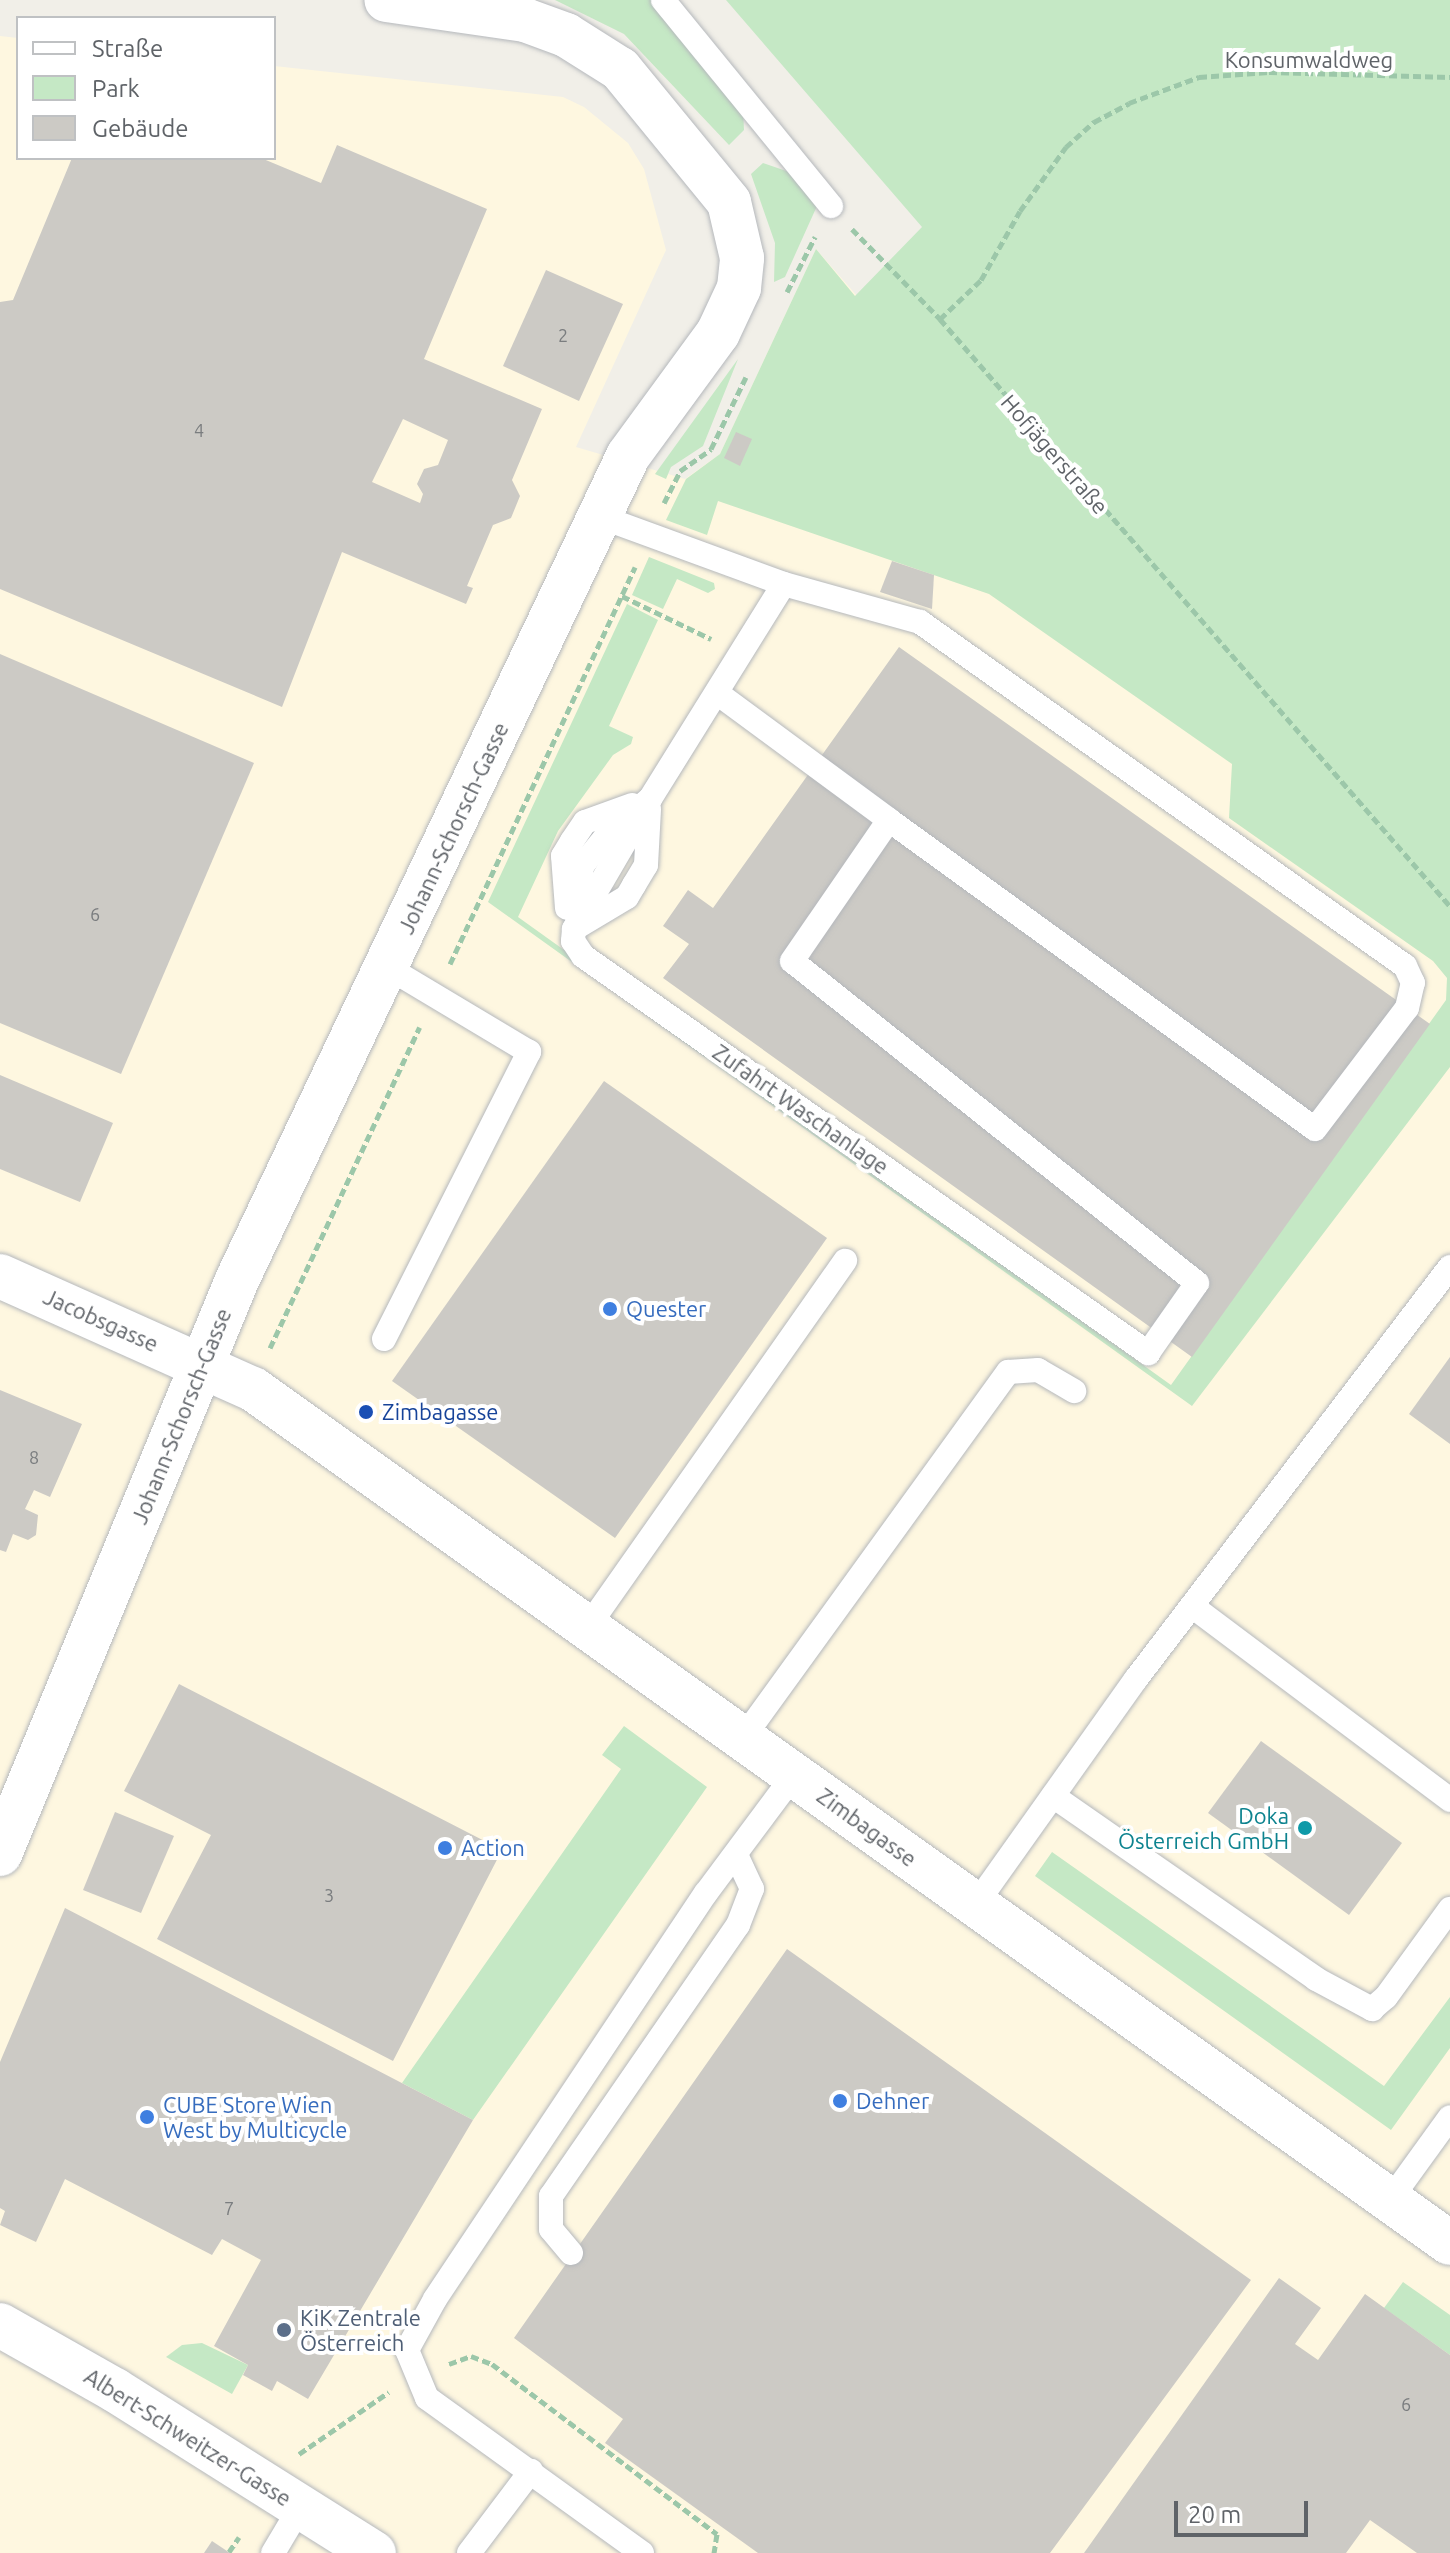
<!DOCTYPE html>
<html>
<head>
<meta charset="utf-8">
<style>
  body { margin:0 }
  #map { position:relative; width:1450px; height:2553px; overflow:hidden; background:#f1efe8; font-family:Ubuntu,sans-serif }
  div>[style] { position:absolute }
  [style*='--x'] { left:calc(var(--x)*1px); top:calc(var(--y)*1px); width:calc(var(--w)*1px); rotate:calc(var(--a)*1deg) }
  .commercial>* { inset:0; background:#fef7e0 }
  .green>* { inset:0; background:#c5e8c5 }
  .building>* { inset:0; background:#cccac5 }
  .path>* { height:5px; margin-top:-2.5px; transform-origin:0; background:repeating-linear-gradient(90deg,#9cc7a9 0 8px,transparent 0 12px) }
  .roads { filter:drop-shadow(0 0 2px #b5b8bc) drop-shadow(0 0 2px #b5b8bc) }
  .service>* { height:24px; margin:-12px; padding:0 12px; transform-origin:12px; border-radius:12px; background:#fff }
  .minor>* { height:44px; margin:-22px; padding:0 22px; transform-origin:22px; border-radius:22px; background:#fff }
  .dots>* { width:22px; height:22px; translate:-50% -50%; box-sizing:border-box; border:4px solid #fff; border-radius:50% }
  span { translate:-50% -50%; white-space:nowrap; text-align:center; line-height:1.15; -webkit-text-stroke:8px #fff; paint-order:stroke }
  .number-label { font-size:18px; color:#7a7d7f }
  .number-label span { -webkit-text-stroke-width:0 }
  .street-label { font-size:22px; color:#5f6368 }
  .shop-label { font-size:22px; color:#366cbe }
  .left { translate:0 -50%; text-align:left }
  .transit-label { font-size:22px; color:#164399 }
  .culture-label { font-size:22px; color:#0d838f }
  .right { translate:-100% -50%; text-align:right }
  .service-label { font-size:22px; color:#4e5e75 }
  .legend { position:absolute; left:16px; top:16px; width:260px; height:144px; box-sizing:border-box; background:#fff; border:2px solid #bfc1c3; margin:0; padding:10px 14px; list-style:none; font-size:24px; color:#5f6368 }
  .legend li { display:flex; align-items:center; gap:16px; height:40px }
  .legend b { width:40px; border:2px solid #bfc1c3 }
  .scale { position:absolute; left:1174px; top:2501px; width:134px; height:36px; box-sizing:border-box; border:4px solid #5f6368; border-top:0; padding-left:10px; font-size:24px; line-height:28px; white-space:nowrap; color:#5f6368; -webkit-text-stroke:6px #fff; paint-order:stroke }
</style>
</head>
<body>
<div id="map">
  <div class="commercial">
    <div style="clip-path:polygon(0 36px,18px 38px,18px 158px,274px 158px,274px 66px,563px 97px,584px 107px,628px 143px,644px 169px,666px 250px,576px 447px,685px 479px,720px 454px,816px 249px,1450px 974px,1450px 2553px,0 2553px)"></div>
  </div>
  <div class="green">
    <div style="clip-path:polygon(555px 0,652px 0,743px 109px,744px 130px,729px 145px,624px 34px)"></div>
    <div style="clip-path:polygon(726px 0,1450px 0,1450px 1067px,1192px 1406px,488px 902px,627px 604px,658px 620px,609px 726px,633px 737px,631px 744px,613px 755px,558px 831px,518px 917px,1171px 1385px,1446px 1000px,1447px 978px,1433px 961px,1229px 818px,1232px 764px,989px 594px,718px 501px,707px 535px,666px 520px,686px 479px,720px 454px,816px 249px,855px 296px,922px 227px)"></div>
    <div style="clip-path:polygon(763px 163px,795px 174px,817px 206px,785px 277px,774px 282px,775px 243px,751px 174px)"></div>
    <div style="clip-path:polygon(738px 359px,703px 446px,671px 467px,666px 479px,655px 474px)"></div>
    <div style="clip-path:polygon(649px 557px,714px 583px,715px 589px,708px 593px,677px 579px,663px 609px,632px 595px)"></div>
    <div style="clip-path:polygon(624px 1726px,707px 1787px,473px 2120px,402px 2083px,621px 1769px,602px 1755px)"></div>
    <div style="clip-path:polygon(1052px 1852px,1384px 2086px,1450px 1997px,1450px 2048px,1391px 2130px,1035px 1876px)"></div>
    <div style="clip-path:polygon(1403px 2282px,1450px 2315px,1450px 2355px,1384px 2308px)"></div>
    <div style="clip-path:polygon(202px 2343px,248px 2365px,232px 2394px,166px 2357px,182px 2345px)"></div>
  </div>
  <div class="building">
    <div style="clip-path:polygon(evenodd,337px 145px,487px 209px,424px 359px,542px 409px,512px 480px,520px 496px,511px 518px,493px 525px,467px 586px,473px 588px,466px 604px,342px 552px,282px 707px,0 589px,0 302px,13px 300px,72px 158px,261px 158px,321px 183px,337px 145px,403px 419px,448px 440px,438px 465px,424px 469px,417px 484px,423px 494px,420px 503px,372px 482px,403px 419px)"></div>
    <div style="clip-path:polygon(546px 270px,623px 304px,579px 401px,503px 366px)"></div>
    <div style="clip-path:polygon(736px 432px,752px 439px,740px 466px,724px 458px)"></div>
    <div style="clip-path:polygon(892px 561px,934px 575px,932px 609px,880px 592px)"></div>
    <div style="clip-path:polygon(899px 647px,1430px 1024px,1192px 1357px,663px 978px,689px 944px,663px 926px,688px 890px,713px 908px)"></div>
    <div style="clip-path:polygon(0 654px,254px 763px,121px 1074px,0 1023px)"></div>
    <div style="clip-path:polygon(0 1075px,113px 1123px,80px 1202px,0 1169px)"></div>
    <div style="clip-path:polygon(604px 1081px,827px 1238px,615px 1538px,392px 1381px)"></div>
    <div style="clip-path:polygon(1450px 1357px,1450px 1444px,1409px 1414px)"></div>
    <div style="clip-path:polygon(0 1390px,82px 1424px,50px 1497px,34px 1490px,25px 1509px,38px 1515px,36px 1535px,28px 1540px,13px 1534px,6px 1552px,0 1550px)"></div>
    <div style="clip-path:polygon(179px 1684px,502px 1850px,393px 2061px,157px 1939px,211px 1835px,124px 1791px)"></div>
    <div style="clip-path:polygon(1261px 1741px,1402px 1843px,1349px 1915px,1208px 1813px)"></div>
    <div style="clip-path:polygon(115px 1812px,174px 1836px,141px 1913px,83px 1890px)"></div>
    <div style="clip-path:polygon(65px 1908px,473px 2120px,308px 2399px,277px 2381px,272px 2391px,243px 2375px,248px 2365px,214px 2346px,261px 2260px,222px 2239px,212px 2255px,65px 2179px,36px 2242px,0 2225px,5px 2211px,0 2208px,0 2062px)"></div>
    <div style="clip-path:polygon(787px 1949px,1251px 2280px,1050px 2553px,758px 2553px,605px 2443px,623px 2419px,514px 2338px)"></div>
    <div style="clip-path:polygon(1279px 2278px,1321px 2308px,1295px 2344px,1318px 2360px,1365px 2294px,1450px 2355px,1450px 2553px,1417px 2553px,1370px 2520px,1346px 2553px,1084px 2553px)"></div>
    <div style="clip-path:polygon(212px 2541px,230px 2553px,204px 2553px)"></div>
  </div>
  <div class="path">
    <div style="--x:852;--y:229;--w:126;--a:45.6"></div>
    <div style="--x:940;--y:319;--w:778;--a:49.02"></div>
    <div style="--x:787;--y:292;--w:62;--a:-63"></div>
    <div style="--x:940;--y:319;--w:57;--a:-43.6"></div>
    <div style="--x:981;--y:280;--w:79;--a:-60.5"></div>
    <div style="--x:1020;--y:211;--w:79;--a:-54.3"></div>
    <div style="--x:1066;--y:147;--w:38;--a:-42"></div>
    <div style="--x:1094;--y:122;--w:40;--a:-28"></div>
    <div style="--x:1129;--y:103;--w:75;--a:-20.4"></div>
    <div style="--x:1199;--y:77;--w:70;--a:-4.1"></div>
    <div style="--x:1269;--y:72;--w:181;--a:1.6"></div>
    <div style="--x:664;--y:503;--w:36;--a:-63"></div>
    <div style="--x:680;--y:471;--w:38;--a:-35"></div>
    <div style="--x:711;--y:449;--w:80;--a:-64.1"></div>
    <div style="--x:622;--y:596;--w:99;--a:25.8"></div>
    <div style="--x:450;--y:964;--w:438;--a:-65"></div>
    <div style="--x:270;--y:1348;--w:354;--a:-65"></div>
    <div style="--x:449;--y:2364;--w:23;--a:-20"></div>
    <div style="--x:471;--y:2356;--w:22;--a:21"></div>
    <div style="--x:492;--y:2364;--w:282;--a:37.1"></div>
    <div style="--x:717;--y:2534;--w:19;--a:99"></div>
    <div style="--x:299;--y:2454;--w:109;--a:-34.6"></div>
    <div style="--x:229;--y:2552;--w:18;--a:-56"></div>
  </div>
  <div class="roads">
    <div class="service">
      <div style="--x:663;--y:0;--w:266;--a:50.8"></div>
      <div style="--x:717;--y:693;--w:214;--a:36.4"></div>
      <div style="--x:650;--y:799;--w:151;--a:120.3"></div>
      <div style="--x:574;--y:929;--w:12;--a:95"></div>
      <div style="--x:573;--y:941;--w:18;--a:56"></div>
      <div style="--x:583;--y:956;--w:691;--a:35.09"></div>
      <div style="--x:1148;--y:1353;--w:85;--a:-55"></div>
      <div style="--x:1197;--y:1283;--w:517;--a:-141.51"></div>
      <div style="--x:792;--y:961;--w:171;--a:-55.5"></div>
      <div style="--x:889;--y:820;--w:526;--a:35.96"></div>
      <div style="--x:1315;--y:1129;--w:152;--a:-52.8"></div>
      <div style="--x:1407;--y:1008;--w:26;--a:-77"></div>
      <div style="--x:1413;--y:983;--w:19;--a:-115"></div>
      <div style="--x:1405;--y:966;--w:595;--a:-144.65"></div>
      <div style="--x:920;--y:622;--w:141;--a:-164.4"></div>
      <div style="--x:567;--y:908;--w:52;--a:-94.4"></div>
      <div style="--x:563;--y:856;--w:17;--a:-59"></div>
      <div style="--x:572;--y:841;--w:23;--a:-56"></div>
      <div style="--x:585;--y:822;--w:50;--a:-19.9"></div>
      <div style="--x:576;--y:914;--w:48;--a:-82.9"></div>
      <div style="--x:582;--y:866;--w:38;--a:-51"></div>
      <div style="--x:606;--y:836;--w:57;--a:-40.1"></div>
      <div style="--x:650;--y:799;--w:253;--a:-58.1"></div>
      <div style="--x:784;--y:584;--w:195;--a:-159.9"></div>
      <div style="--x:577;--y:927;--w:58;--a:-31"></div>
      <div style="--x:627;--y:897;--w:14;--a:-60"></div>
      <div style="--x:634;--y:885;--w:23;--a:-59"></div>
      <div style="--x:646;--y:865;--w:56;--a:-86.9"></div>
      <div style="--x:384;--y:1339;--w:322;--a:-63.2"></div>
      <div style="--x:529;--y:1052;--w:165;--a:-149.1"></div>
      <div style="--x:1192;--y:1606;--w:323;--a:36.9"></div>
      <div style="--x:587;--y:1628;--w:449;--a:-54.9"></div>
      <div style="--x:743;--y:1738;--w:452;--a:-54.1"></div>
      <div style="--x:1008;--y:1372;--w:30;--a:-4"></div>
      <div style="--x:1038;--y:1370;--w:42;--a:30.3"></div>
      <div style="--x:1053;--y:1796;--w:320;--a:34.8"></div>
      <div style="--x:1316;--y:1979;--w:64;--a:28.2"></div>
      <div style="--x:1372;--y:2009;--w:18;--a:-41"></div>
      <div style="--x:1386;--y:1997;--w:109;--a:-54"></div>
      <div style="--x:976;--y:1904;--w:276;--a:-54.6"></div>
      <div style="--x:1136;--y:1679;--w:518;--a:-52.69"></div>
      <div style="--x:1390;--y:2200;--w:102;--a:-54.1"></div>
      <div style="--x:571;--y:2253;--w:31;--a:-130"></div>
      <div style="--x:551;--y:2229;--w:33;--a:-90"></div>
      <div style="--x:551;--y:2196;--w:329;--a:-55.4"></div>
      <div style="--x:738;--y:1925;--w:39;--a:-69"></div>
      <div style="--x:752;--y:1889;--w:38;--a:-115"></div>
      <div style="--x:273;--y:2553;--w:55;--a:-59.2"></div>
      <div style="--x:469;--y:2553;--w:103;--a:-52.9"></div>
      <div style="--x:642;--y:2553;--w:265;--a:-144.2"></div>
      <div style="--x:427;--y:2398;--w:52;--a:-112.6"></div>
      <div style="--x:407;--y:2350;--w:58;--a:-61.2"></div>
      <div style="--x:435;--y:2299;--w:488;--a:-56.3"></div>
      <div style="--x:706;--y:1893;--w:147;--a:-53.3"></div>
    </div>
    <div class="minor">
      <div style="--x:0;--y:1276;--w:277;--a:24.1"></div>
      <div style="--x:253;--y:1389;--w:1470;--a:35.51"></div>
      <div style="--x:0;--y:1854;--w:621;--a:-67.56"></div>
      <div style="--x:237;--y:1280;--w:912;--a:-64.61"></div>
      <div style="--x:628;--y:456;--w:152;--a:-53.8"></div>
      <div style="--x:718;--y:333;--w:50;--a:-65"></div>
      <div style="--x:739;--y:288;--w:30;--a:-84"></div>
      <div style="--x:742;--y:258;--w:57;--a:-103.1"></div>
      <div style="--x:729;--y:202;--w:172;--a:-129.3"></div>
      <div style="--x:620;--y:69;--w:64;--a:-147.8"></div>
      <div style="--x:566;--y:35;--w:44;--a:-159.9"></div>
      <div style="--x:525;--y:20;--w:140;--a:-171.8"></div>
      <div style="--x:0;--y:2325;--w:132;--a:29.5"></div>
      <div style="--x:115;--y:2390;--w:306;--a:32.2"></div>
    </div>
  </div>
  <div class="dots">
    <div style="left:610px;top:1309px;background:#3f7fe0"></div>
    <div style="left:366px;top:1412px;background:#1a4fb4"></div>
    <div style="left:1305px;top:1828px;background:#0f9aa8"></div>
    <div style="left:445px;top:1848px;background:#3f7fe0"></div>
    <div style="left:840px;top:2101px;background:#3f7fe0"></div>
    <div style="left:147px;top:2117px;background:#3f7fe0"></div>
    <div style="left:284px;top:2330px;background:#5c6f8a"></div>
  </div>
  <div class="number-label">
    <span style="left:563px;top:335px">2</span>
    <span style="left:199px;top:430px">4</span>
    <span style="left:95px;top:914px">6</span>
    <span style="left:34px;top:1457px">8</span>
    <span style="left:329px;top:1895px">3</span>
    <span style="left:229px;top:2208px">7</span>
    <span style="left:1406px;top:2404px">6</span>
  </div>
  <div class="street-label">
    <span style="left:1309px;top:60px">Konsumwaldweg</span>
    <span style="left:1055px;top:454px;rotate:49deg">Hofjägerstraße</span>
    <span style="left:453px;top:828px;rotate:-65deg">Johann-Schorsch-Gasse</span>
    <span style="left:801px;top:1109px;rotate:35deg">Zufahrt Waschanlage</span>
    <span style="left:101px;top:1320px;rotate:24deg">Jacobsgasse</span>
    <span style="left:181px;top:1416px;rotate:-68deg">Johann-Schorsch-Gasse</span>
    <span style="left:867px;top:1827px;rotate:36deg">Zimbagasse</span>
    <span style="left:188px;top:2437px;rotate:32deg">Albert-Schweitzer-Gasse</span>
  </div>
  <div class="shop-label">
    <span class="left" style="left:626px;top:1309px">Quester</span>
    <span class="left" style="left:461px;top:1848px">Action</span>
    <span class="left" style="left:856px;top:2101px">Dehner</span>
    <span class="left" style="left:163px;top:2117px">CUBE Store Wien<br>West by Multicycle</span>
  </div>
  <div class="transit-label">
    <span class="left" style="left:382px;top:1412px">Zimbagasse</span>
  </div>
  <div class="culture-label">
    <span class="right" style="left:1289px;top:1828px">Doka<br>Österreich GmbH</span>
  </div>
  <div class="service-label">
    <span class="left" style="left:300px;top:2330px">KiK Zentrale<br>Österreich</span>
  </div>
  <ul class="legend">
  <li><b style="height:10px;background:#fff"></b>Straße</li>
  <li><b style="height:22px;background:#c5e8c5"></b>Park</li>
  <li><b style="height:22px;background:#cccac5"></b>Gebäude</li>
  </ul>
  <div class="scale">20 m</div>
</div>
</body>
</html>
